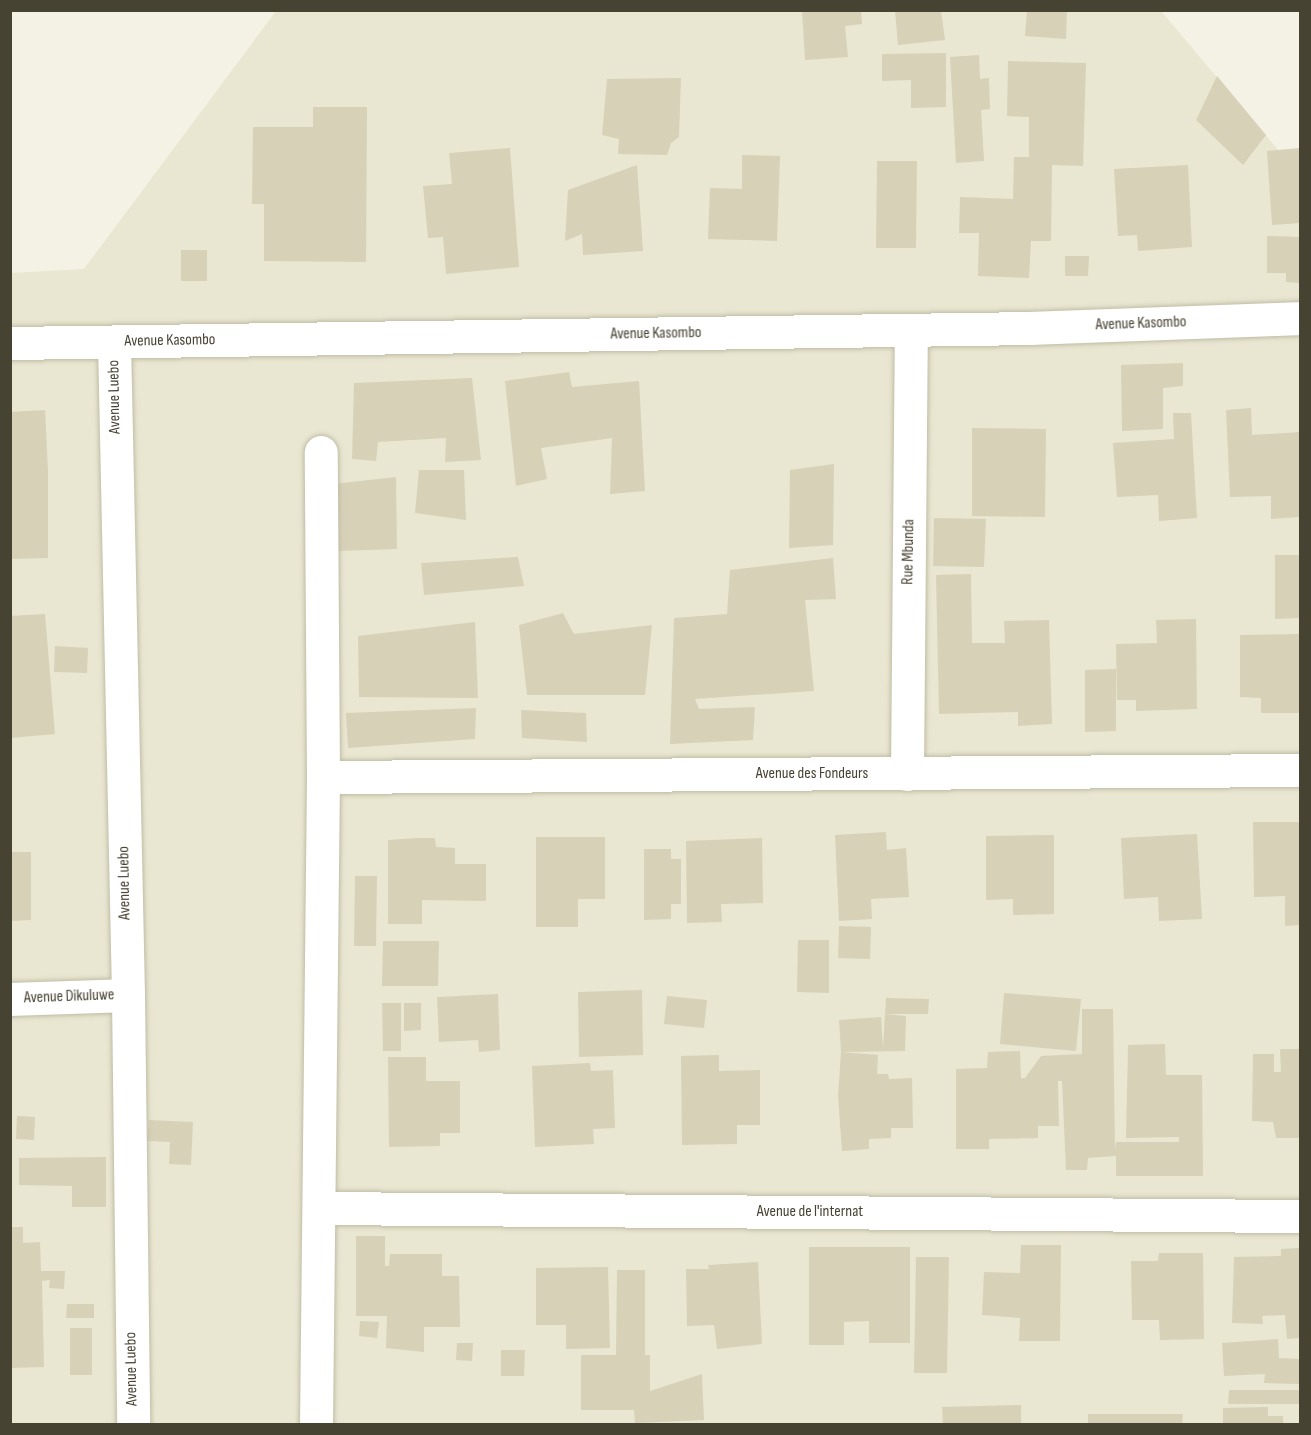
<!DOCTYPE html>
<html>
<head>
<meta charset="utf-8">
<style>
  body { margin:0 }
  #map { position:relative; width:1311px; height:1435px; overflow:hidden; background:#f4f2e4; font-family:"Sofia Sans Condensed",sans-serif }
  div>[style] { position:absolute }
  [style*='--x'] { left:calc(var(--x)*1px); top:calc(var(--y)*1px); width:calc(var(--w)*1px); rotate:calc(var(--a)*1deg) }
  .residential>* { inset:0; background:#e9e6d1 }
  .building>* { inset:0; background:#d7d1b8 }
  .roads { filter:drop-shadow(0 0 2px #c0bda6) drop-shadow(0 0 2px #c0bda6) }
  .street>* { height:33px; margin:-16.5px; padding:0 16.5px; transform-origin:16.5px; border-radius:16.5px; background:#fff }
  span { translate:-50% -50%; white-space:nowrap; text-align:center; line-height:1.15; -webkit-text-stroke:4.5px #fff; paint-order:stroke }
  .street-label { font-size:16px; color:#474333 }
  .frame { position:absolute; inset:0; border:12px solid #474333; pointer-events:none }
</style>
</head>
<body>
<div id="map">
  <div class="residential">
    <div style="clip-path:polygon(276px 11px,1161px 11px,1300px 176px,1300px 1424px,11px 1424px,10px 273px,84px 269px)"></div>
  </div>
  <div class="building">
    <div style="clip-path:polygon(802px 10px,861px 10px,862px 24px,845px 26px,848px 57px,805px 60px)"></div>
    <div style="clip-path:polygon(895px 10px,941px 10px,945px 40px,898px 45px)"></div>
    <div style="clip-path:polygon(1027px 10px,1067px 10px,1066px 39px,1025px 36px)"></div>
    <div style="clip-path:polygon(946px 53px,946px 107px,911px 108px,911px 80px,882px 81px,882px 54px)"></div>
    <div style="clip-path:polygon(979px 55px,980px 79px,989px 78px,990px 109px,981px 110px,984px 161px,956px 163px,950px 57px)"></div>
    <div style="clip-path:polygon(1008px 61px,1086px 63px,1083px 166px,1052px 165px,1051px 241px,1031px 241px,1029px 278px,978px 276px,979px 233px,959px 233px,960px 197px,1013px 199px,1014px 157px,1029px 157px,1029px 117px,1007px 116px)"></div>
    <div style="clip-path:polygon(1217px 76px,1266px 135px,1243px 165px,1196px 120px)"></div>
    <div style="clip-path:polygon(681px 78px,679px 137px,671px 143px,667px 155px,618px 154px,619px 139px,602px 135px,607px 79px)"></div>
    <div style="clip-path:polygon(313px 107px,367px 107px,366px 262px,264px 261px,264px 204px,252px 204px,253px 127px,313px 127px)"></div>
    <div style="clip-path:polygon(510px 148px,519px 267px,446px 274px,443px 237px,428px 238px,423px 186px,452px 184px,449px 153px)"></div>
    <div style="clip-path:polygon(1300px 148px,1300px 223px,1272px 225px,1267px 151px)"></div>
    <div style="clip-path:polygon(742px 155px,780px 156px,777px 241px,708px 239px,710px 188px,742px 189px)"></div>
    <div style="clip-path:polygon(877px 161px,917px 161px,916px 248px,876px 248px)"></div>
    <div style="clip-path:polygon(637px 165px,643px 251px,583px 255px,582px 234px,565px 241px,568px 190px)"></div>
    <div style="clip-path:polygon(1188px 165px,1192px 247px,1138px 251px,1137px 235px,1118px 236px,1114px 169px)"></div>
    <div style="clip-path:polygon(1267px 236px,1300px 237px,1299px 283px,1286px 282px,1286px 273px,1267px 273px)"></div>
    <div style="clip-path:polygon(181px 250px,207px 250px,207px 281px,181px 281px)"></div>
    <div style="clip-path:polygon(1065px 256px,1089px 256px,1088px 276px,1065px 276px)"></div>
    <div style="clip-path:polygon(1183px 363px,1183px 386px,1163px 388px,1163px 429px,1122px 431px,1121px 365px)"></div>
    <div style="clip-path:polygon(569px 372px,572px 387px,639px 381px,645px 491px,610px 494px,612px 438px,541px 448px,547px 479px,516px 486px,505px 381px)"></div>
    <div style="clip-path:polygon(472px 378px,481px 460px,445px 462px,446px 438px,378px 442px,376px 461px,352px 459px,354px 383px)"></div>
    <div style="clip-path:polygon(1251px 408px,1252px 435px,1300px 432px,1300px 517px,1271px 519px,1271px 496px,1230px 497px,1226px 410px)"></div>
    <div style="clip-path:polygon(45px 410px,48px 471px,48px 558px,10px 559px,10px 412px)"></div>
    <div style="clip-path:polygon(1173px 413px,1191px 413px,1197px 518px,1159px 521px,1158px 495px,1117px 497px,1113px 443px,1174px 439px)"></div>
    <div style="clip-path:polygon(972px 428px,1046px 429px,1045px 517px,972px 516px)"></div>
    <div style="clip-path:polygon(834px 464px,833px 545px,789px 548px,790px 470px)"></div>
    <div style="clip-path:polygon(419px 470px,464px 470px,466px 520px,415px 513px)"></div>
    <div style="clip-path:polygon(396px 477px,397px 549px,337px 551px,333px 484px)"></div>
    <div style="clip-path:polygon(934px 518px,986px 519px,984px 567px,933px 566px)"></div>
    <div style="clip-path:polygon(1275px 555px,1300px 555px,1300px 618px,1275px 619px)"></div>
    <div style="clip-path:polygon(518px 557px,524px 586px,424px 595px,421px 563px)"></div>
    <div style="clip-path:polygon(833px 558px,836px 599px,805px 600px,814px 691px,695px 699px,699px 709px,755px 707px,753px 740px,670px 744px,674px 618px,727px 614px,730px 570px)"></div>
    <div style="clip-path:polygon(971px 574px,972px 643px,1005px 643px,1004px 621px,1049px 620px,1052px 724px,1018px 726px,1018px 712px,939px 714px,936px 575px)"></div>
    <div style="clip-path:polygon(563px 613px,574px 634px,652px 625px,645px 695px,527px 695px,519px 625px)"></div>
    <div style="clip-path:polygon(45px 614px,55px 734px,10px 738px,10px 616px)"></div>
    <div style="clip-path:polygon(1196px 619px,1197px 709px,1136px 711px,1136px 700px,1117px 700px,1116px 644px,1157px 643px,1156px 620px)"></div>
    <div style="clip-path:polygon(475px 622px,478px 698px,359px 697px,358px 636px)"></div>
    <div style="clip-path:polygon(1300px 634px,1300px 713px,1261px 713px,1261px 698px,1240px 697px,1240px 635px)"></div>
    <div style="clip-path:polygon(55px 646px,88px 648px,87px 673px,54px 672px)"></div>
    <div style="clip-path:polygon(1116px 669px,1116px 731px,1085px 732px,1085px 670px)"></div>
    <div style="clip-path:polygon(476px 708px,475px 739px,348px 748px,346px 713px)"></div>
    <div style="clip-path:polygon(521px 710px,586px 713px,587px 742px,522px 738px)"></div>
    <div style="clip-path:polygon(1253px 822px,1300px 822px,1300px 925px,1285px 926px,1285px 896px,1254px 897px)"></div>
    <div style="clip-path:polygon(886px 832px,887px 850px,906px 848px,909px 897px,871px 899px,872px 919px,839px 921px,835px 835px)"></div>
    <div style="clip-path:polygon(1197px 834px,1202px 919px,1159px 921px,1158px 897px,1124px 899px,1121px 838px)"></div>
    <div style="clip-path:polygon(1054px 835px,1054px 914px,1013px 915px,1013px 899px,986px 900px,986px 836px)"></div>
    <div style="clip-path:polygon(536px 837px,605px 837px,605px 899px,578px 899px,578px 927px,536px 927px)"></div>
    <div style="clip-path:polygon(417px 838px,435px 838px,436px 847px,455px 848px,455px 864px,486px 864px,486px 901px,422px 900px,422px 924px,388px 924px,388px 840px)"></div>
    <div style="clip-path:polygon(762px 838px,763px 903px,721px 904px,722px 922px,687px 923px,686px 841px)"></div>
    <div style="clip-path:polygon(644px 849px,671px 849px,671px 859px,681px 859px,681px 904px,671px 904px,671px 919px,644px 920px)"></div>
    <div style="clip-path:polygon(10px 852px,31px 852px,31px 920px,10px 921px)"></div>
    <div style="clip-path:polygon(355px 876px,377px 876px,376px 946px,354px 946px)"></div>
    <div style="clip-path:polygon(839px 926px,871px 927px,870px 959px,838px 958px)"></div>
    <div style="clip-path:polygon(798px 940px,829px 940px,829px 993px,797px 992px)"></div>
    <div style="clip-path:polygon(383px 941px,439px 941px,438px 986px,382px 986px)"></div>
    <div style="clip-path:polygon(642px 990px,643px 1055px,579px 1057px,578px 992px)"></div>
    <div style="clip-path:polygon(1004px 993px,1081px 999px,1076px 1051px,1000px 1044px)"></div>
    <div style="clip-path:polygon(498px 994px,500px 1050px,479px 1052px,478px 1040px,439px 1042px,437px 997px)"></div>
    <div style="clip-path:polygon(667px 996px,707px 1000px,704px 1028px,664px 1024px)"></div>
    <div style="clip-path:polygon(886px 998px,929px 999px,928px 1014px,885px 1014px,906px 1016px,905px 1051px,841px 1052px,839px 1020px,881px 1017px,883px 1049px,885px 1014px)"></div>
    <div style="clip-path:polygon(382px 1003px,401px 1003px,401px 1051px,383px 1051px)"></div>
    <div style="clip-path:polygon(404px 1003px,421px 1003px,421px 1030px,404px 1031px)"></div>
    <div style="clip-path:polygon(1082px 1009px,1113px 1009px,1115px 1151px,1116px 1142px,1179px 1142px,1179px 1137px,1126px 1138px,1128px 1045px,1165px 1044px,1166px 1075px,1202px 1075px,1203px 1176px,1116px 1176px,1116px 1156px,1088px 1158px,1087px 1170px,1066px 1170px,1062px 1081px,1058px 1081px,1059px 1126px,1038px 1126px,1038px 1138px,989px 1139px,989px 1149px,956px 1149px,956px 1069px,987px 1068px,988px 1052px,1020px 1051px,1021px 1078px,1025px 1078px,1041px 1056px,1082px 1054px)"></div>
    <div style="clip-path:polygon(1280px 1049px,1300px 1049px,1300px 1138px,1276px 1138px,1273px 1122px,1252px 1121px,1253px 1054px,1274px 1054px,1274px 1072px,1281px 1072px)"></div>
    <div style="clip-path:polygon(841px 1052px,878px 1055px,877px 1074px,888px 1074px,889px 1079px,912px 1078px,913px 1128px,891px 1128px,891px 1138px,869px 1139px,869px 1149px,842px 1151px,838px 1096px)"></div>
    <div style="clip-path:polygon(719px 1055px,719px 1071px,760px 1070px,760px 1125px,737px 1125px,737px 1144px,682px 1145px,681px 1056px)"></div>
    <div style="clip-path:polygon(388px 1057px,426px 1057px,426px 1081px,460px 1081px,460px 1133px,440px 1133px,440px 1146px,389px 1147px)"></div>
    <div style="clip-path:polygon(590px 1063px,591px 1071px,613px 1070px,615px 1128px,593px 1129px,594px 1144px,535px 1147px,532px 1066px)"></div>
    <div style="clip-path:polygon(17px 1116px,35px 1117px,34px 1140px,16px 1139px)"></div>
    <div style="clip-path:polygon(149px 1120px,193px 1122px,191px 1165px,169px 1164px,170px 1142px,147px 1141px)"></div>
    <div style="clip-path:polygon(106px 1157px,106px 1207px,72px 1207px,72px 1186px,19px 1185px,19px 1158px)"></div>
    <div style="clip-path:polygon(10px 1227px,23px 1227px,23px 1243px,40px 1242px,41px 1271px,65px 1271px,64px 1289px,49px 1288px,50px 1280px,42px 1281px,44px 1367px,10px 1368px)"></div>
    <div style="clip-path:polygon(356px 1236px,385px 1236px,385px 1266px,389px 1266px,390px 1254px,442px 1254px,442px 1276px,459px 1276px,460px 1327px,424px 1327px,424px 1352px,386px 1348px,387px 1316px,356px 1316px)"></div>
    <div style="clip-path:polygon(1021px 1245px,1061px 1245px,1060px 1341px,1019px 1341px,1020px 1318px,982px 1315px,984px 1272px,1020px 1273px)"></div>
    <div style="clip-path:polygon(809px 1247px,910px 1247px,910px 1343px,869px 1343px,869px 1321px,844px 1322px,844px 1345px,809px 1345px)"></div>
    <div style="clip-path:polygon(1300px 1248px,1300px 1338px,1287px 1339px,1285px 1315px,1262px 1316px,1263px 1324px,1232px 1323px,1234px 1257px,1281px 1256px,1281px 1249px)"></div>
    <div style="clip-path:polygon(1159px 1253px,1203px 1253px,1204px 1339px,1160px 1340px,1159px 1320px,1132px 1320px,1131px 1261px,1158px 1261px)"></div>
    <div style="clip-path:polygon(916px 1257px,949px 1257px,947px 1373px,914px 1373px)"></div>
    <div style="clip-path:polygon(758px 1262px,762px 1344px,717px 1349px,714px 1325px,687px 1326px,686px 1269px,709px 1269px,708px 1265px)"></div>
    <div style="clip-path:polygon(608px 1267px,610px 1348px,566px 1349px,566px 1325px,536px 1325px,536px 1268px)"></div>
    <div style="clip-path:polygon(617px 1270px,645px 1270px,645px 1355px,650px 1355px,650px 1391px,702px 1374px,704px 1420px,635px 1423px,634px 1410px,581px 1410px,581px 1355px,616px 1355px)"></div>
    <div style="clip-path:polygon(67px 1304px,94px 1304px,94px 1318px,66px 1318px)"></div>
    <div style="clip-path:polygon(360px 1321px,379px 1322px,377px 1338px,359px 1336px)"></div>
    <div style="clip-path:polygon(70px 1328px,92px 1328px,92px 1375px,70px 1375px)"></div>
    <div style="clip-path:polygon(1278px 1339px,1279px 1358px,1300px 1359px,1300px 1384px,1264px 1383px,1265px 1374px,1224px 1376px,1222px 1343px)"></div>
    <div style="clip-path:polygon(457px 1343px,473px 1343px,472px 1361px,456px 1360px)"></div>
    <div style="clip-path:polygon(501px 1350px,525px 1350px,524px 1376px,501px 1376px)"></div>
    <div style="clip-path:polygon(1229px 1390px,1300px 1390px,1300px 1404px,1228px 1404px)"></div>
    <div style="clip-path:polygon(1021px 1405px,1021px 1424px,943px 1424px,942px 1407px)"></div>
    <div style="clip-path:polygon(1268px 1407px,1268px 1416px,1283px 1416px,1283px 1424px,1223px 1424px,1223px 1408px)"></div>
    <div style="clip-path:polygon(1088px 1414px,1183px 1414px,1182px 1424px,1088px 1424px)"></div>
  </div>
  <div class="roads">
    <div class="street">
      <div style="--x:114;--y:342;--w:653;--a:88.77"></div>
      <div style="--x:128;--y:995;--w:429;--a:89.3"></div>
      <div style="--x:10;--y:343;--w:1021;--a:-0.84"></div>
      <div style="--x:1031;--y:328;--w:269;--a:-2.1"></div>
      <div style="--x:907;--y:774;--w:444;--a:-89.5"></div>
      <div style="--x:323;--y:777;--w:977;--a:-0.41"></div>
      <div style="--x:10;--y:999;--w:118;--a:-1.9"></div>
      <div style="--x:319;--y:1208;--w:981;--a:0.47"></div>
      <div style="--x:316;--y:1424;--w:647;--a:-89.38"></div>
      <div style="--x:323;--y:777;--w:325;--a:-90.4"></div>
    </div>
  </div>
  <div class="street-label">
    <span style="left:1141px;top:324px;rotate:-2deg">Avenue Kasombo</span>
    <span style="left:656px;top:334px;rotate:-1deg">Avenue Kasombo</span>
    <span style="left:170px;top:341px;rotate:-1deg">Avenue Kasombo</span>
    <span style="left:115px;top:397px;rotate:-91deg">Avenue Luebo</span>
    <span style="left:909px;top:552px;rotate:-89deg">Rue Mbunda</span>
    <span style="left:812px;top:774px">Avenue des Fondeurs</span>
    <span style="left:125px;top:883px;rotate:-91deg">Avenue Luebo</span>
    <span style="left:69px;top:997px;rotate:-2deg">Avenue Dikuluwe</span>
    <span style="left:810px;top:1212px">Avenue de l'internat</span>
    <span style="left:132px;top:1369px;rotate:-91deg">Avenue Luebo</span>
  </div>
  <div class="frame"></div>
</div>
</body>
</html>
